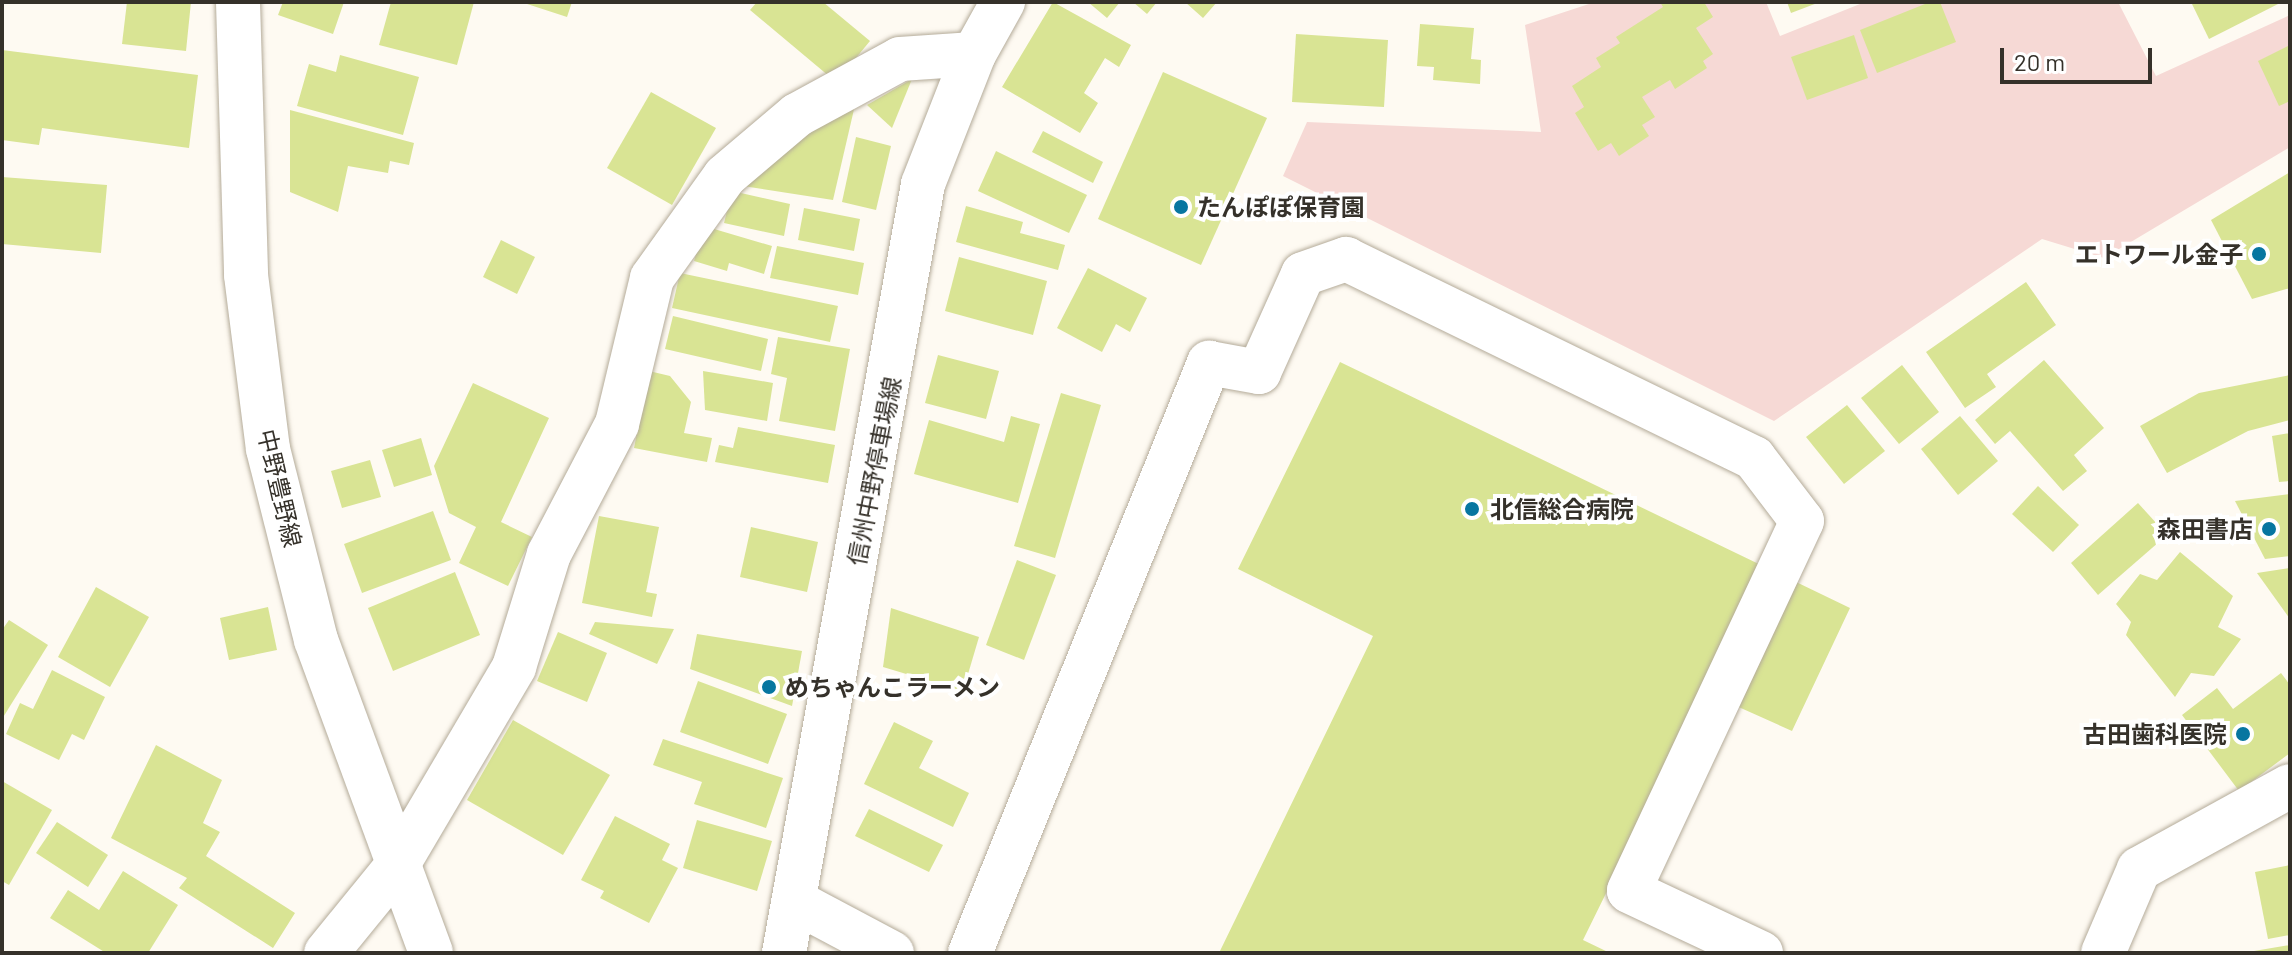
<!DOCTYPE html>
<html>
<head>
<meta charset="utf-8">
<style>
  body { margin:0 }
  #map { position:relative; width:2292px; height:955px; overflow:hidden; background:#fefaf2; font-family:Barlow,"Noto Sans JP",sans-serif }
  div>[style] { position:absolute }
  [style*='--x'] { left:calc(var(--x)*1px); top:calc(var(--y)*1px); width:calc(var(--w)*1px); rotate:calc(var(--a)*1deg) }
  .green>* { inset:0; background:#f6d9d5 }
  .building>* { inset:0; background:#d9e494 }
  .roads { filter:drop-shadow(0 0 2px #b4ab99) drop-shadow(0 0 2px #b4ab99) }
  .minor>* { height:44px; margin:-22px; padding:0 22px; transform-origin:22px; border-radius:22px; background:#fff }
  .major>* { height:44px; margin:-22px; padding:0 22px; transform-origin:22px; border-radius:22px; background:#fff }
  .dots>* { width:22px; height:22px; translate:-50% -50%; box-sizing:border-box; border:4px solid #fff; border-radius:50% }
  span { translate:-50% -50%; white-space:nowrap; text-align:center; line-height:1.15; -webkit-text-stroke:8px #fff; paint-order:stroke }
  .poi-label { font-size:24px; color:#35312a; font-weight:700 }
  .left { translate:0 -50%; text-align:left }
  .right { translate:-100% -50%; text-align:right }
  .street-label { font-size:24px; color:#35312a }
  .frame { position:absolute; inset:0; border:4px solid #35312a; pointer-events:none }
  .scale { position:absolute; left:2000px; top:48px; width:152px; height:36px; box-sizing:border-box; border:4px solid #35312a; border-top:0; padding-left:10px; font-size:24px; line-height:28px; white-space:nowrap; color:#35312a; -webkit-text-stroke:6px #fff; paint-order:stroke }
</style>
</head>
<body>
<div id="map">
  <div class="green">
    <div style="clip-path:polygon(1595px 2px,1766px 2px,1780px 36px,1865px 2px,2118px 2px,2156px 76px,2290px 15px,2290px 147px,2104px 258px,2042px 239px,1774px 421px,1283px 176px,1307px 122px,1541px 132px,1525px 25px)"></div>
  </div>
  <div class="building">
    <div style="clip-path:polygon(127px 2px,191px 2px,186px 51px,122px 44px)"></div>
    <div style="clip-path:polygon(283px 2px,344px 2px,333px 34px,278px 15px)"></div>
    <div style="clip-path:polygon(391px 2px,474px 2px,457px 65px,379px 45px)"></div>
    <div style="clip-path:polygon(521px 2px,572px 2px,567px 17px)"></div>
    <div style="clip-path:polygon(757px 2px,823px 2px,870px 41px,836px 82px,750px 10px)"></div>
    <div style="clip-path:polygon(1053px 2px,1131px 45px,1119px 67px,1105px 58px,1084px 93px,1098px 103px,1080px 133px,1002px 87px)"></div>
    <div style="clip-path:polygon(1088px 2px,1120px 2px,1107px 18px)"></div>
    <div style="clip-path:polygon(1133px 2px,1157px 2px,1147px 14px)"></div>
    <div style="clip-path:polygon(1185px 2px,1217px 2px,1203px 18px)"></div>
    <div style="clip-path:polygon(1660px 2px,1704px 2px,1713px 17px,1696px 28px,1713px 54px,1703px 61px,1707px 68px,1675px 89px,1670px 80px,1642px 97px,1655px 117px,1642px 125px,1649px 136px,1619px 156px,1611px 143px,1598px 151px,1575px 113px,1584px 107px,1572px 86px,1601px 67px,1596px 58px,1620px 43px,1616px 37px,1663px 7px)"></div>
    <div style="clip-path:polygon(1787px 2px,1820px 2px,1791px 13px)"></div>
    <div style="clip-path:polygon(1930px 2px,1940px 2px,1956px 42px,1877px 73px,1860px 30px)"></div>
    <div style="clip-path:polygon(2191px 2px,2282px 2px,2209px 39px)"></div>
    <div style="clip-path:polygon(1420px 24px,1474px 28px,1471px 59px,1481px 60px,1480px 84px,1433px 80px,1434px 67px,1417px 66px)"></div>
    <div style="clip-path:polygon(1296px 34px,1388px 40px,1384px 107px,1292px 102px)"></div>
    <div style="clip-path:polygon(1854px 35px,1868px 78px,1807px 100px,1791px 57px)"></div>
    <div style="clip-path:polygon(2290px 45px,2290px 101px,2279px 106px,2258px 61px)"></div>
    <div style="clip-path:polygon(2px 50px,198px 75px,189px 148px,42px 128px,39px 145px,2px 140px)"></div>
    <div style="clip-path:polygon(340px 55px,419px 77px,403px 135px,297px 106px,309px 64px,336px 72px)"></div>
    <div style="clip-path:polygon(1163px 72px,1267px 118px,1201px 265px,1098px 219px)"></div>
    <div style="clip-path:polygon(912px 79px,892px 128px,867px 105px)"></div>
    <div style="clip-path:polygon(651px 92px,716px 128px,672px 205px,607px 168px)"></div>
    <div style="clip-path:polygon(855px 105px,833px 200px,743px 186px,798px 139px)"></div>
    <div style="clip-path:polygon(290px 110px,414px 143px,409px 165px,390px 161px,388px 173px,348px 166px,338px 212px,290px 192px)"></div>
    <div style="clip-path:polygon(1043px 131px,1103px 162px,1093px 183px,1032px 152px)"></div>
    <div style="clip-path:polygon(856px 137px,891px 146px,876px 210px,842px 202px)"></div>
    <div style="clip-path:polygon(996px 151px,1087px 195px,1069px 233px,978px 191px)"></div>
    <div style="clip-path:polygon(2290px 172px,2290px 288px,2252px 299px,2211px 220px)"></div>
    <div style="clip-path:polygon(2px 177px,107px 185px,101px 253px,2px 244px)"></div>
    <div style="clip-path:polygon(732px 191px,790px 204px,784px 236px,724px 223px)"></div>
    <div style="clip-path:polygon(966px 206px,1023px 222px,1020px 233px,1065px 245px,1058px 270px,956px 242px)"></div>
    <div style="clip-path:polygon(804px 208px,860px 219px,854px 251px,798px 240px)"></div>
    <div style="clip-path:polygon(704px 226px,772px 246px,764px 274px,729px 263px,727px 271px,694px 261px)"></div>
    <div style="clip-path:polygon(501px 240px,535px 257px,517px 294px,483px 277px)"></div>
    <div style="clip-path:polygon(777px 246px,864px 263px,858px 295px,770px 278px)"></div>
    <div style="clip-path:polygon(959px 257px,1047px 281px,1033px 335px,945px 311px)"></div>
    <div style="clip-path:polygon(1088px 268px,1147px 298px,1130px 332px,1116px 324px,1102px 352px,1057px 328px)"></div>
    <div style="clip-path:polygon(680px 273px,838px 306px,830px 342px,672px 308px)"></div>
    <div style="clip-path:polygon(2026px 282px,2056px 325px,1987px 374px,1996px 387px,1965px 408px,1926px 352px)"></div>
    <div style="clip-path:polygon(673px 316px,768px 339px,761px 371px,665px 349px)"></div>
    <div style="clip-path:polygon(778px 337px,850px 349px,835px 431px,779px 421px,787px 378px,771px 374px)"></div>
    <div style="clip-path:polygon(938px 355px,999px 371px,986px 419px,925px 403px)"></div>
    <div style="clip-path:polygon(2044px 360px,2104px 428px,2074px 455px,2087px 471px,2063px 491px,2010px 431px,1995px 444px,1975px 420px)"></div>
    <div style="clip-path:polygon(1340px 362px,1850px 608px,1792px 731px,1705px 692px,1583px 940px,1610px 953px,1219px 953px,1373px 636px,1238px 569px)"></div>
    <div style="clip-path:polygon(1902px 365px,1939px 412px,1899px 444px,1861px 398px)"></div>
    <div style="clip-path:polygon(649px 371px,670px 376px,691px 402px,684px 433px,712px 438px,707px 462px,634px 448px)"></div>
    <div style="clip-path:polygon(703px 371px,773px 383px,767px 421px,705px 410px)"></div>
    <div style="clip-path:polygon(2290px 375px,2290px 420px,2248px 431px,2167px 473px,2140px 426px,2199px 393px)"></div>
    <div style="clip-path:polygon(473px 383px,549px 418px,501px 522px,532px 537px,508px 586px,459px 563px,476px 527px,449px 513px,434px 466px)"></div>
    <div style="clip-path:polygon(1061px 393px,1101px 405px,1055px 558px,1014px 546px)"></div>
    <div style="clip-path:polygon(1847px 405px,1885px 451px,1844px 484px,1806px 437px)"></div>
    <div style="clip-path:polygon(1011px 416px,1040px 424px,1018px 503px,914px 474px,929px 420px,1004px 442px)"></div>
    <div style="clip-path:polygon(1960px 416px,1998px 461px,1958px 495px,1921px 449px)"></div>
    <div style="clip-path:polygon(738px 427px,835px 445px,828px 483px,715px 462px,719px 445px,733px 448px)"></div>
    <div style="clip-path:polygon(2290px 433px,2290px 481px,2279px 482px,2272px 436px)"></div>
    <div style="clip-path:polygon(421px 438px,432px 475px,394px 487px,382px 450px)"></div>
    <div style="clip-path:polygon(370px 460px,381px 497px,342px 508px,331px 471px)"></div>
    <div style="clip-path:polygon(2038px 486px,2079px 525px,2053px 552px,2012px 514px)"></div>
    <div style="clip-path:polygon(2290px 494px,2290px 556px,2265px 559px,2235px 501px)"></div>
    <div style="clip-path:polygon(2138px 503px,2167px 535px,2098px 595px,2071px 563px)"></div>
    <div style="clip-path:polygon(433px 511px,451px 560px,362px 593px,344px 544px)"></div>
    <div style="clip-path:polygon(599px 516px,659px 527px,646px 592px,657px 594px,652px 617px,582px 603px)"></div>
    <div style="clip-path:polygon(751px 527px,818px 542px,807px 592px,740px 577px)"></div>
    <div style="clip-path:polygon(2180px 552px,2233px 596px,2218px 627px,2241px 639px,2214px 676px,2191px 673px,2175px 697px,2126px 635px,2131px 622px,2116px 604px,2140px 574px,2157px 580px)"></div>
    <div style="clip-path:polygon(1017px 560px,1056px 575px,1024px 660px,986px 645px)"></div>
    <div style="clip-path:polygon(2290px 568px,2290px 619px,2257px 573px)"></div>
    <div style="clip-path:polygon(455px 572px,480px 635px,393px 671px,368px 608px)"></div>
    <div style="clip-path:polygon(96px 587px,149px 617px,110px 687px,58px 657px)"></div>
    <div style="clip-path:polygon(268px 607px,277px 650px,229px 660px,220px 618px)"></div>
    <div style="clip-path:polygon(891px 608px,979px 637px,963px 691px,883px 667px)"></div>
    <div style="clip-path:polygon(9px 620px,48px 645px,2px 719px,2px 630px)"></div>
    <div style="clip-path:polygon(595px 622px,674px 629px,657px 664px,589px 634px)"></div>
    <div style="clip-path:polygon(558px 632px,607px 653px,587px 702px,537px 681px)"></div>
    <div style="clip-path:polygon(697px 634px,802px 651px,792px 706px,690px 669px)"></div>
    <div style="clip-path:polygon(52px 670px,105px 697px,84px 740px,72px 734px,59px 760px,6px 734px,20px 703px,33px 709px)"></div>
    <div style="clip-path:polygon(2281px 673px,2290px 685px,2290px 753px,2239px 791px,2182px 715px,2217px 688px,2233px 709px)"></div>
    <div style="clip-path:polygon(698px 681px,787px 714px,768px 764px,680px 732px)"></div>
    <div style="clip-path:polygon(513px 720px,610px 775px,563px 855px,467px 800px)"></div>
    <div style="clip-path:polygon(894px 722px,933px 741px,919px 768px,969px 793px,953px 827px,864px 784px)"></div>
    <div style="clip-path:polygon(663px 739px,783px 778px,766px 828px,694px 804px,702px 782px,653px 765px)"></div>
    <div style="clip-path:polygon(156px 745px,222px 780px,203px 823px,220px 832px,206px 856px,295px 913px,273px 948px,179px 888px,187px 878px,111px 838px)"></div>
    <div style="clip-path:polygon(2px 781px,52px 810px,9px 885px,2px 881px)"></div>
    <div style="clip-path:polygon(869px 809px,943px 845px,929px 872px,855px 836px)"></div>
    <div style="clip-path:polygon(615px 816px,670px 844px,662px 860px,678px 868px,649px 923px,600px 898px,604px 891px,581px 880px)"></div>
    <div style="clip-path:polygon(697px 820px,772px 841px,757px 891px,683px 868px)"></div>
    <div style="clip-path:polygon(57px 822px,108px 855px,88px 887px,36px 853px)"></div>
    <div style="clip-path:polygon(2290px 865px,2290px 935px,2268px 939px,2255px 872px)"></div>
    <div style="clip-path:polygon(123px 871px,178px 905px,148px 953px,106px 953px,50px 918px,68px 890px,99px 910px)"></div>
    <div style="clip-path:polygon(2290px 945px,2290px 953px,2254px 953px,2254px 951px)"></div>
  </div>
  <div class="roads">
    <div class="minor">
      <div style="--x:794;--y:901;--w:111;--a:28"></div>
      <div style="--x:326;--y:953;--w:112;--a:-50.8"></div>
      <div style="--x:397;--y:866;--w:231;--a:-59.5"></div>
      <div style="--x:514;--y:667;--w:118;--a:-72.8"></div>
      <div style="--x:549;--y:554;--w:147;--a:-62.4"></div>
      <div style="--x:617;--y:424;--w:150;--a:-76.5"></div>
      <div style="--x:652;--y:278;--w:125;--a:-54.4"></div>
      <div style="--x:725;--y:176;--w:94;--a:-40.3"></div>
      <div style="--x:797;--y:115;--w:117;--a:-28.5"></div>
      <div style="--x:900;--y:59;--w:74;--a:-3.9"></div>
      <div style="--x:970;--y:953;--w:637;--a:-67.95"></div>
      <div style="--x:1209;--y:363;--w:51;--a:10.2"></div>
      <div style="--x:1259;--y:372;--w:107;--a:-65.8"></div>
      <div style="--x:1303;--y:274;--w:46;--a:-19.2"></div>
      <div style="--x:1346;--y:259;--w:454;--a:26"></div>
      <div style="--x:1754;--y:458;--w:79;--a:52.7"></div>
      <div style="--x:1802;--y:521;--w:408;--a:115.1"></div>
      <div style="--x:1629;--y:891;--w:146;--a:25.2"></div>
      <div style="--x:2103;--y:953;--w:91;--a:-66.8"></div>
      <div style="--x:2139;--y:869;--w:172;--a:-28.8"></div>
    </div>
    <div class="major">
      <div style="--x:238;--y:2;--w:273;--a:88.3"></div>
      <div style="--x:246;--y:275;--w:175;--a:82.8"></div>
      <div style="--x:268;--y:449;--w:197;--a:75.9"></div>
      <div style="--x:316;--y:640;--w:333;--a:69.8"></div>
      <div style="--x:784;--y:953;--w:781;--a:-79.75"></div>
      <div style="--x:923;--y:184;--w:140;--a:-68.6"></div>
      <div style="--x:974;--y:54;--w:60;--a:-60.9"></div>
    </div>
  </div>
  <div class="dots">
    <div style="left:1181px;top:207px;background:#0776a0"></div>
    <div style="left:2259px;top:254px;background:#0776a0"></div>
    <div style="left:1472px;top:509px;background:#0776a0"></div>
    <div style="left:2269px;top:529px;background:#0776a0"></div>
    <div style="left:769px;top:687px;background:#0776a0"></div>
    <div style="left:2243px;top:734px;background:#0776a0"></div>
  </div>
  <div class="poi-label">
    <span class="left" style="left:1197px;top:207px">たんぽぽ保育園</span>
    <span class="right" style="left:2243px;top:254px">エトワール金子</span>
    <span class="left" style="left:1490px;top:509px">北信総合病院</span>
    <span class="right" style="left:2253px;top:529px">森田書店</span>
    <span class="left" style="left:785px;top:687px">めちゃんこラーメン</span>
    <span class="right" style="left:2227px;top:734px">古田歯科医院</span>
  </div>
  <div class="street-label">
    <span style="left:874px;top:471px;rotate:-79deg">信州中野停車場線</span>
    <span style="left:280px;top:488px;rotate:77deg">中野豊野線</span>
  </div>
  <div class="frame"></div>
  <div class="scale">20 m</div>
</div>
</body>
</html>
